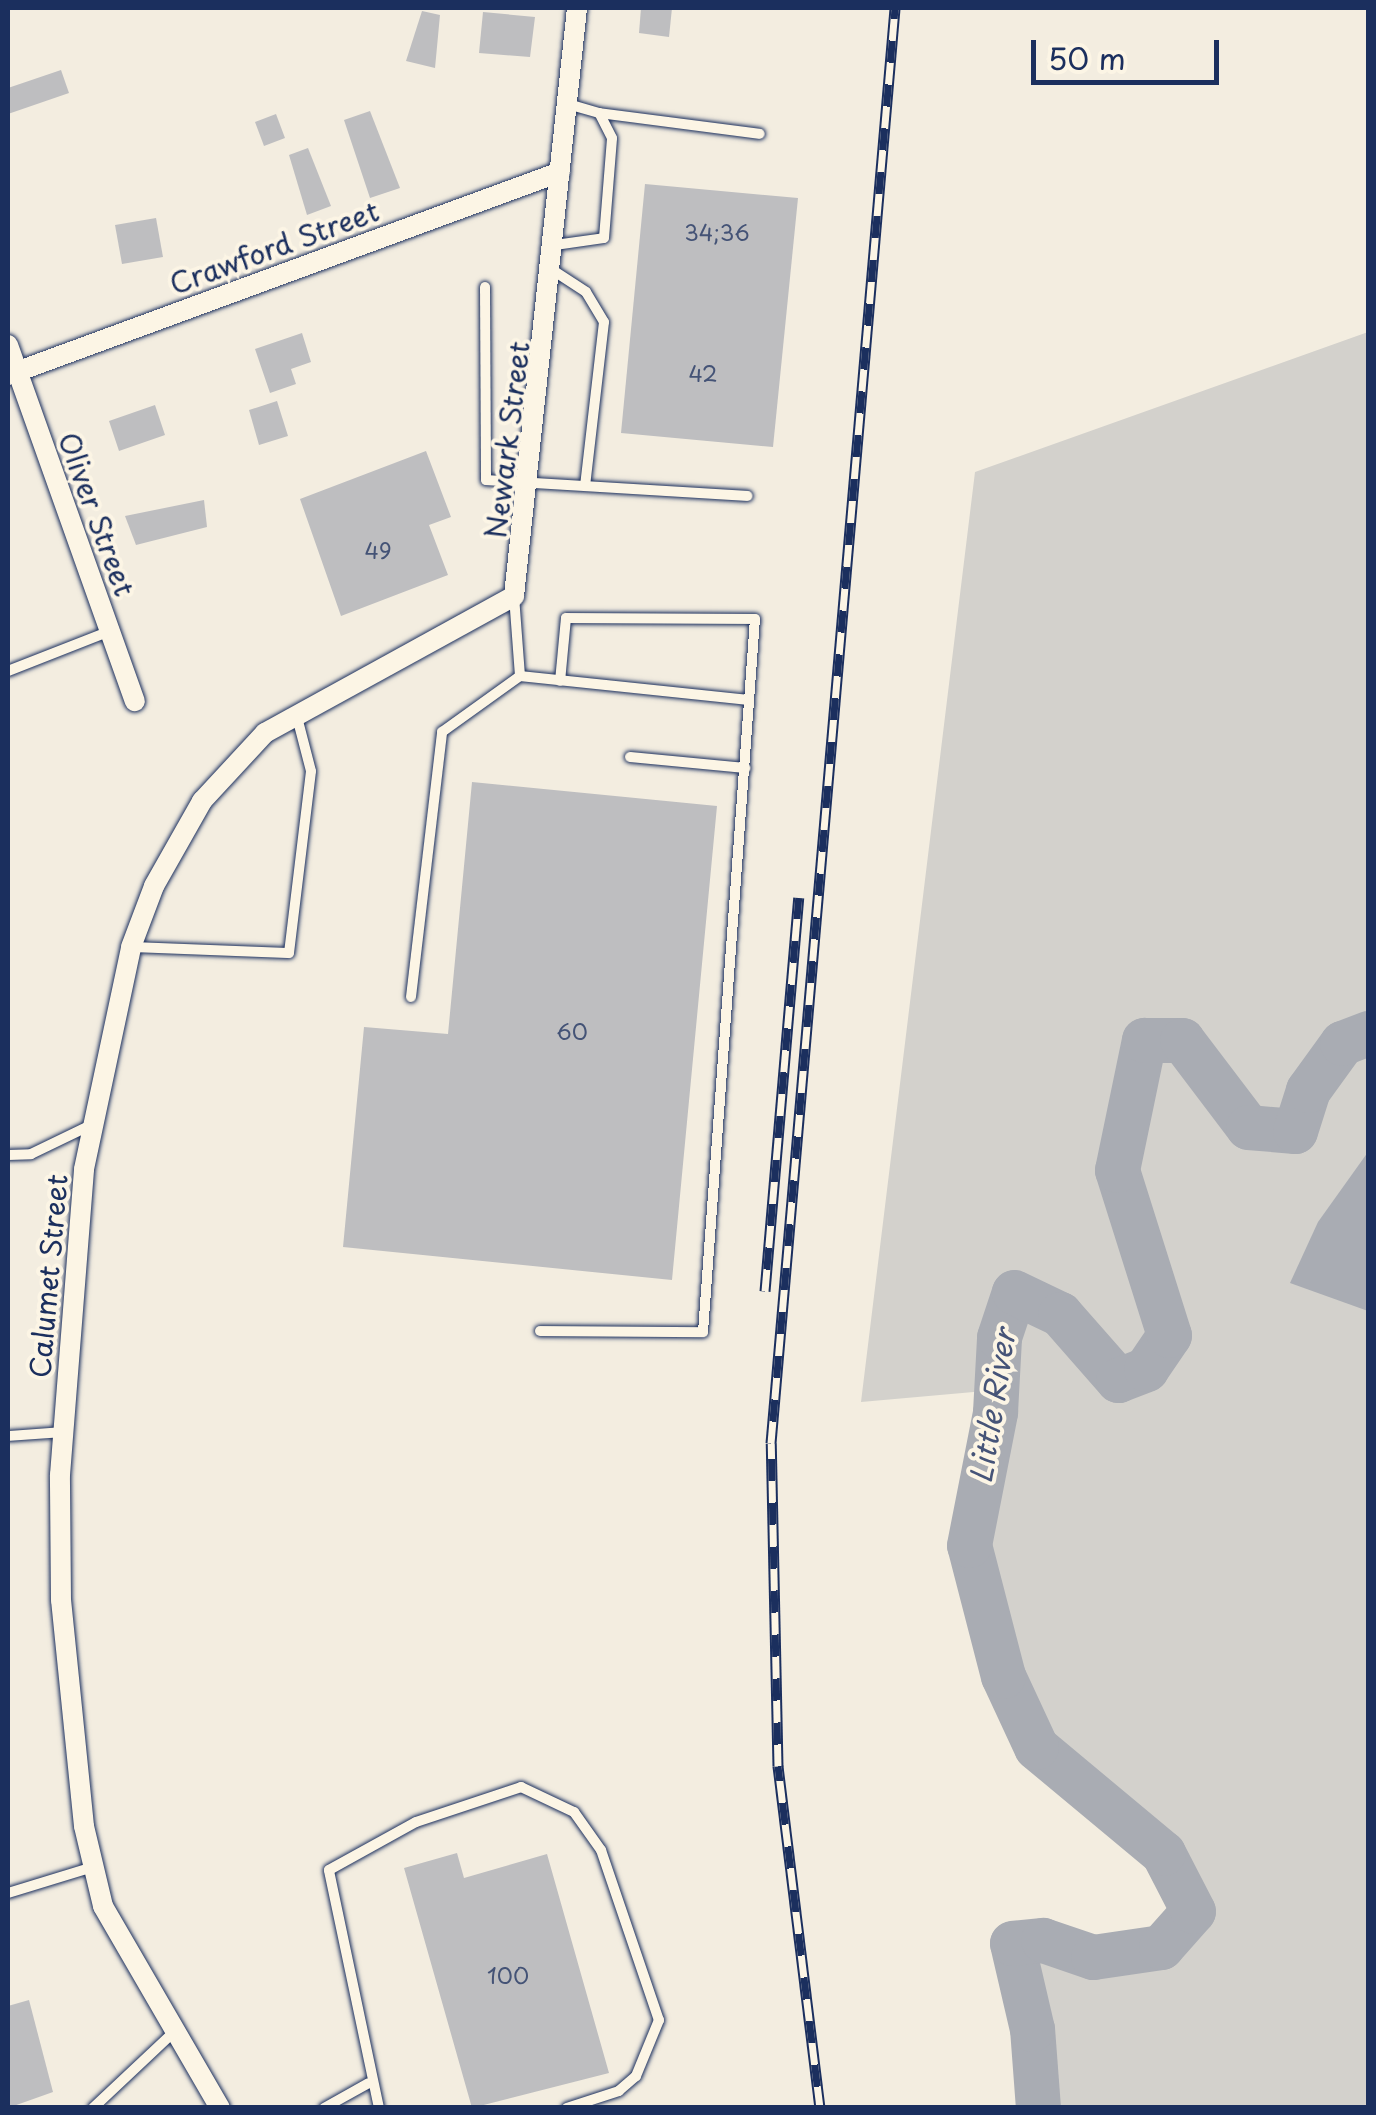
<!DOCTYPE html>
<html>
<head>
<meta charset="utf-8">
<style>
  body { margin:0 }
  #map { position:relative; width:1376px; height:2115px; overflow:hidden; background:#f3ede0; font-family:"Playpen Sans",sans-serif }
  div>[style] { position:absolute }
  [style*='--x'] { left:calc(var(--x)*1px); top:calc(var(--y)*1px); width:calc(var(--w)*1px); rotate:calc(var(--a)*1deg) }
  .green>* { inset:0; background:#d3d1cc }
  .water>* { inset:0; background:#a9acb3 }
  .river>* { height:45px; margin:-22.5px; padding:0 22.5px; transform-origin:22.5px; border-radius:22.5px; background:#a9acb3 }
  .building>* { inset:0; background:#bebec0 }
  .roads { filter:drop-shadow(0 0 2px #1b2f5e) drop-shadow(0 0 2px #1b2f5e) }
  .lane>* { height:10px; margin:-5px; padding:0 5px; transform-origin:5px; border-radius:5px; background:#fcf5e5 }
  .street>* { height:20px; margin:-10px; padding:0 10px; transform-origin:10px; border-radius:10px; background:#fcf5e5 }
  .rail>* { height:11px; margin-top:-5.5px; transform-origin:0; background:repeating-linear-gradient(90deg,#fcf5e5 0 22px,#1b2f5e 0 44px); box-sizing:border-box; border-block:2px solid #1b2f5e }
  span { translate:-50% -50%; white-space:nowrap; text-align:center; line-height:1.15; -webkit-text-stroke:8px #fcf5e5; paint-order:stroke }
  .number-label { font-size:22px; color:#445376 }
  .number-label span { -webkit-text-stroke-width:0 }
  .street-label { font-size:28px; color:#1b2f5e }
  .water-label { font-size:30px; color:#465478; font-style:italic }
  .frame { position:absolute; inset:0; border:10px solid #1b2f5e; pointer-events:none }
  .scale { position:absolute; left:1031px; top:40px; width:188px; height:45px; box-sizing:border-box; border:5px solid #1b2f5e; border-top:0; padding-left:12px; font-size:30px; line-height:35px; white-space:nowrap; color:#1b2f5e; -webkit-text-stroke:8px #fcf5e5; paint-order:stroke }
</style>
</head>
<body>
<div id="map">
  <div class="green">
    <div style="clip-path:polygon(1368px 332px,1368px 2107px,1038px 2107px,1012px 1943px,1093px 1957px,1160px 1947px,1193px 1911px,1163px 1853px,1036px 1747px,960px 1555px,996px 1390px,861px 1402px,975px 472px)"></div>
  </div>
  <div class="water">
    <div style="clip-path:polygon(1368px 1152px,1368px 1311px,1290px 1283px,1318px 1222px)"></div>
  </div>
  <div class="river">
    <div style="--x:1038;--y:2108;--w:79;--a:-94.3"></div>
    <div style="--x:1032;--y:2029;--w:88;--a:-103.1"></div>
    <div style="--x:1012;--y:1943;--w:31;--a:-6"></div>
    <div style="--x:1043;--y:1940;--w:53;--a:18.8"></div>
    <div style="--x:1093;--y:1957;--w:69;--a:-8.4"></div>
    <div style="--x:1161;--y:1947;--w:48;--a:-48.4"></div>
    <div style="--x:1193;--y:1911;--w:65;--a:-117.3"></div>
    <div style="--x:1163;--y:1853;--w:165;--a:-140.2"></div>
    <div style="--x:1036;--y:1747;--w:78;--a:-114.9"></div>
    <div style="--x:1003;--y:1676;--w:135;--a:-104.5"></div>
    <div style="--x:969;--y:1545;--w:136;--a:-78.9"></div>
    <div style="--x:995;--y:1412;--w:75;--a:-86.9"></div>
    <div style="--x:999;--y:1337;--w:47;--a:-71.6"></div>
    <div style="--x:1014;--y:1292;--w:51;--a:25.6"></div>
    <div style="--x:1060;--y:1314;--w:88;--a:48.7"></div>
    <div style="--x:1118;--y:1380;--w:30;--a:-21"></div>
    <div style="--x:1146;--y:1369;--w:41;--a:-55.9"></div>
    <div style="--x:1169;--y:1335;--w:173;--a:-107.5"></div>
    <div style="--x:1117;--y:1170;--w:133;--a:-78.3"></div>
    <div style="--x:1144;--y:1040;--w:38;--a:0"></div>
    <div style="--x:1182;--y:1040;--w:109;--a:52.8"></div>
    <div style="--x:1248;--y:1127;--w:47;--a:4.9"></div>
    <div style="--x:1295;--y:1131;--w:43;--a:-72.4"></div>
    <div style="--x:1308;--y:1090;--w:58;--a:-54.1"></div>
    <div style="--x:1342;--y:1043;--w:28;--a:-21"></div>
  </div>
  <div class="building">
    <div style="clip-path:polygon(641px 8px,672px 8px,669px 37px,639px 33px)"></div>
    <div style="clip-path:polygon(422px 11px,440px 15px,435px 68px,406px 61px)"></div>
    <div style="clip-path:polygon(483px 12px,535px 17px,530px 57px,479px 53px)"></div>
    <div style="clip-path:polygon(61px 70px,69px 93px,8px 114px,8px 88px)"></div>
    <div style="clip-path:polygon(370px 111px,400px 188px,370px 198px,344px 120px)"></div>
    <div style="clip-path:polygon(276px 114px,285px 138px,264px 146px,255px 122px)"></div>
    <div style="clip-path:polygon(308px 148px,331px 206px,307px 215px,289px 155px)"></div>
    <div style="clip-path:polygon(645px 184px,798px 198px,773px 447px,621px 433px)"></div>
    <div style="clip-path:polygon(156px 218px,163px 257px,122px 264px,115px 225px)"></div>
    <div style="clip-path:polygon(302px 333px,311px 362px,291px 369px,296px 384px,270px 393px,255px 349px)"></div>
    <div style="clip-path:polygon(277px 401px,288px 436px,259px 445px,249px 410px)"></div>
    <div style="clip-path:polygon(155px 405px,165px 435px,119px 451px,109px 421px)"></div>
    <div style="clip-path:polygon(426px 451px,451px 517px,429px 525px,448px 575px,341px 616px,300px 499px)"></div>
    <div style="clip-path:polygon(204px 500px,207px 527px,136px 545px,125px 516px)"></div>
    <div style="clip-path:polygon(472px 782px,717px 806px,672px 1280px,343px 1247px,364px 1027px,448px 1034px)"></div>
    <div style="clip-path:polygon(457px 1853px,464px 1878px,547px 1854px,609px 2073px,472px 2108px,404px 1868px)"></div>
    <div style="clip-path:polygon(29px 2000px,53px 2092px,8px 2108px,8px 2006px)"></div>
  </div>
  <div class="roads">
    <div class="lane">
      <div style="--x:599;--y:113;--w:162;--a:7.4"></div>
      <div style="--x:555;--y:245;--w:49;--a:-8.1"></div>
      <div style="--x:604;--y:238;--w:100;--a:-85.4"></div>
      <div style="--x:612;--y:138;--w:28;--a:-117"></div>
      <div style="--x:599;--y:113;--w:32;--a:-164"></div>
      <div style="--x:554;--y:271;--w:38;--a:33"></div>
      <div style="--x:586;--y:292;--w:35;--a:59"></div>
      <div style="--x:604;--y:322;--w:165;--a:96.6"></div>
      <div style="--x:485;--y:287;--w:193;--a:89.7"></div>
      <div style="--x:486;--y:480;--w:262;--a:3.5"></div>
      <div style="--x:8;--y:671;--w:110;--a:-21.4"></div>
      <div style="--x:520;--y:676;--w:230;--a:6"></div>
      <div style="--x:630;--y:757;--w:116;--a:5.5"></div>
      <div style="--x:131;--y:947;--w:158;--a:2.2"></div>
      <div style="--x:289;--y:953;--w:183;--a:-83.1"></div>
      <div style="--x:311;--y:771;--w:60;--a:-104.5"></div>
      <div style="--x:411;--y:997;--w:267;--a:-83.3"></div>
      <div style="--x:442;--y:732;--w:96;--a:-35.7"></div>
      <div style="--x:520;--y:676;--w:79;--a:-94.3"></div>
      <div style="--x:8;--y:1155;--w:23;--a:-2"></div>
      <div style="--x:31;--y:1154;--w:69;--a:-25.8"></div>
      <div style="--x:540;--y:1331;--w:163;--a:0.4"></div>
      <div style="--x:703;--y:1332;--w:715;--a:-85.83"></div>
      <div style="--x:755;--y:619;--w:189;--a:-179.7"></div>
      <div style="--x:566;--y:618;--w:63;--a:95.4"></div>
      <div style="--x:8;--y:1436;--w:54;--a:-4.2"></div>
      <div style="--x:8;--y:1893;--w:89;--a:-17"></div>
      <div style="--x:93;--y:2108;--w:114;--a:-43.2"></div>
      <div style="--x:324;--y:2108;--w:51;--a:-29.1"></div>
      <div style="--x:379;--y:2108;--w:243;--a:-101.9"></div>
      <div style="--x:329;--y:1870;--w:99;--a:-28.9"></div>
      <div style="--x:416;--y:1822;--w:111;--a:-18.4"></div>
      <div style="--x:521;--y:1787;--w:59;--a:25.3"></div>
      <div style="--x:574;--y:1812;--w:47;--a:54.6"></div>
      <div style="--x:601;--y:1850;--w:180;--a:71.2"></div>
      <div style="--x:659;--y:2020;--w:61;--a:112.3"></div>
      <div style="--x:636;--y:2076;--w:23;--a:139"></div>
      <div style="--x:619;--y:2091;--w:55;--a:161.9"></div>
    </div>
    <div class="street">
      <div style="--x:8;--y:345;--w:378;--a:70.4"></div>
      <div style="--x:8;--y:375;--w:588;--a:-20.19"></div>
      <div style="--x:220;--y:2108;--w:233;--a:-120.1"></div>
      <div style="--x:103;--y:1906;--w:82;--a:-103.4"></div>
      <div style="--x:84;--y:1826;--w:227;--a:-95.8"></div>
      <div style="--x:61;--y:1600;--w:125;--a:-90.5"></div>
      <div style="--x:60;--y:1475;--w:307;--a:-85.5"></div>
      <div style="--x:84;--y:1169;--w:227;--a:-78"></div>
      <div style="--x:131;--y:947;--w:65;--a:-69.3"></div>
      <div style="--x:154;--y:886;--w:98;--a:-60.5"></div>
      <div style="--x:202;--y:801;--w:93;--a:-47.2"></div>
      <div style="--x:265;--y:733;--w:284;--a:-28.8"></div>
      <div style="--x:514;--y:596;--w:591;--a:-83.88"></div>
    </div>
  </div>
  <div class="rail">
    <div style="--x:765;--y:1291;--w:395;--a:-85.1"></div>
    <div style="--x:820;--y:2108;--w:345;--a:-97"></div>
    <div style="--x:778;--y:1766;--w:323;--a:-91.2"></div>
    <div style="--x:771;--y:1443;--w:1440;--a:-85.06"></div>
  </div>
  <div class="number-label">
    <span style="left:717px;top:232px">34;36</span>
    <span style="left:703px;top:373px">42</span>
    <span style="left:378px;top:550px">49</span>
    <span style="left:572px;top:1031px">60</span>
    <span style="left:508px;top:1975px">100</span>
  </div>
  <div class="street-label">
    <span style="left:274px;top:247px;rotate:-20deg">Crawford Street</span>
    <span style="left:507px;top:440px;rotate:-83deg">Newark Street</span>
    <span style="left:97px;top:514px;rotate:70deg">Oliver Street</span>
    <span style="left:48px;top:1276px;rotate:-85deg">Calumet Street</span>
  </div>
  <div class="water-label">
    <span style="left:992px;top:1406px;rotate:-81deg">Little River</span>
  </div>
  <div class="frame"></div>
  <div class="scale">50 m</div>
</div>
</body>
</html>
